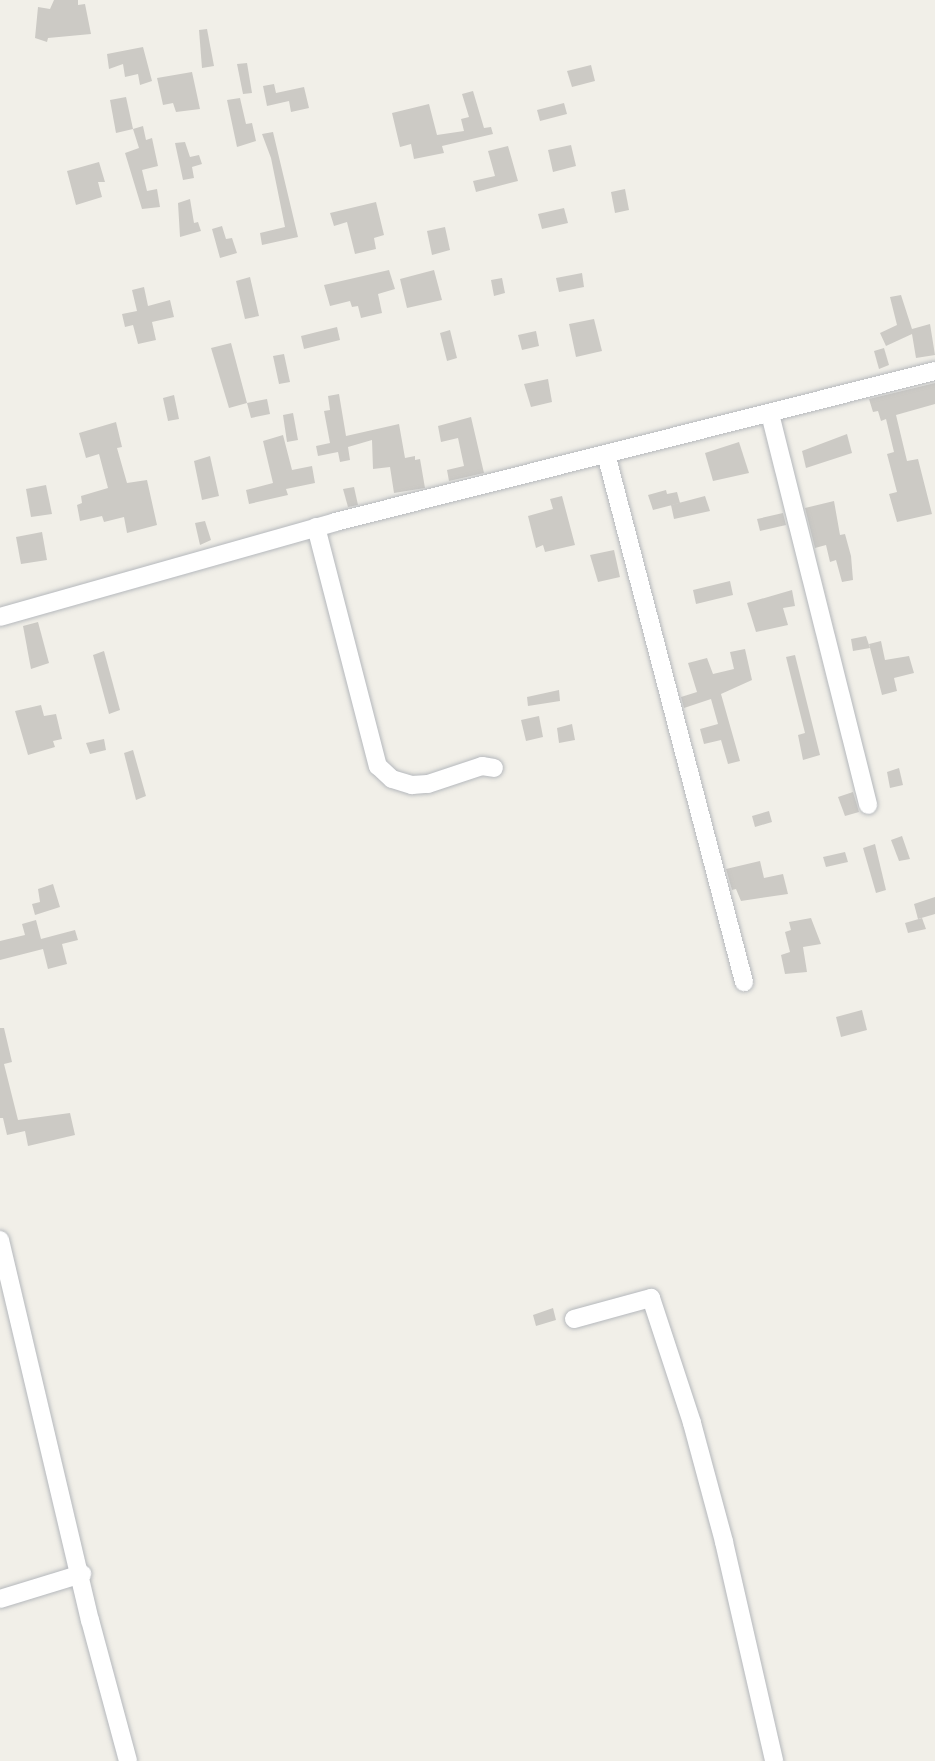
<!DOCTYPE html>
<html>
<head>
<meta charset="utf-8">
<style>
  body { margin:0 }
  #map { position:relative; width:935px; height:1761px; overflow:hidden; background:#f1efe8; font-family:"Noto Sans",sans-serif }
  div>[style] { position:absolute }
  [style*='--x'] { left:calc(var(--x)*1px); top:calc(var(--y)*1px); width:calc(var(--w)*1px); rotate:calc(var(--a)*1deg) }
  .building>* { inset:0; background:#cccac5 }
  .roads { filter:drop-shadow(0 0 2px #b5b8bc) drop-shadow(0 0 2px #b5b8bc) }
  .minor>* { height:18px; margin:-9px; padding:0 9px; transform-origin:9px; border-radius:9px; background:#fff }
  span { translate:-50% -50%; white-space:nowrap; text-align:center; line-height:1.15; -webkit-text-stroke:6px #fff; paint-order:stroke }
</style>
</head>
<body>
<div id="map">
  <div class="building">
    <div style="clip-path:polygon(54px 0,78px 0,78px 5px,85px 4px,91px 34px,48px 38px,47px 42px,35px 38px,38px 7px,50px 9px)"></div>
    <div style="clip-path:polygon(207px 29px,214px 66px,202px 68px,199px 30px)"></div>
    <div style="clip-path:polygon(143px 47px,152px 81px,140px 85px,138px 74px,125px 77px,123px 64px,109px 69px,107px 54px)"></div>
    <div style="clip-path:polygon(247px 63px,252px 93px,243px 94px,237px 64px)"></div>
    <div style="clip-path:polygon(591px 65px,595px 81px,572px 87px,567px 71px)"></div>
    <div style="clip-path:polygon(192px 72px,200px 109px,176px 112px,173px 103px,163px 105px,157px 78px)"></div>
    <div style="clip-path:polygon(274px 84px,276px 93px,304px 87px,309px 108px,291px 112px,289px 101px,267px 106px,263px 86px)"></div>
    <div style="clip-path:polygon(473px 91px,484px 128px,491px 127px,493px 134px,442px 146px,444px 153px,414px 159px,411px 144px,400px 147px,392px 113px,429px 104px,437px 135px,464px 131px,461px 119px,469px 117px,462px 94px)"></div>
    <div style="clip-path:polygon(126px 97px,133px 129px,116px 133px,110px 100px)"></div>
    <div style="clip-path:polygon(240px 98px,246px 124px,252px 123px,256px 141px,237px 147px,227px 100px)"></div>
    <div style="clip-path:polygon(564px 103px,567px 114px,540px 121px,537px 110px)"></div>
    <div style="clip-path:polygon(143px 126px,146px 140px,152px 138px,158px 166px,142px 170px,147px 191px,157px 189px,160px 207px,142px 209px,125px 153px,139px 148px,133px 129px)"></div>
    <div style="clip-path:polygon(273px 132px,298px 237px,262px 245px,260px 233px,285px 227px,271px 158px,262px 134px)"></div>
    <div style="clip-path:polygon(185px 142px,190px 157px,199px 155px,202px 164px,192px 167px,194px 178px,183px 180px,175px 143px)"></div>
    <div style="clip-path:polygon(571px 145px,576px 166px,553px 172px,548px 150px)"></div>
    <div style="clip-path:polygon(508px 146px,518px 181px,476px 192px,473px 181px,495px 176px,488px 151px)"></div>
    <div style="clip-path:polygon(99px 162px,105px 182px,98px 182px,102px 197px,76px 205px,67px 171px)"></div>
    <div style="clip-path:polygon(625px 189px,629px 210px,615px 213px,611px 192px)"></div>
    <div style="clip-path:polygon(190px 199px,194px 223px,198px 222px,201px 231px,180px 237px,178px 203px)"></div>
    <div style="clip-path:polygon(376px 202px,384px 235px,374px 238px,376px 249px,355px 254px,347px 222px,334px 226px,330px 213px)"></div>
    <div style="clip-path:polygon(564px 208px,568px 223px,542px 229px,538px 214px)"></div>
    <div style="clip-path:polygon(222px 226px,226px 239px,232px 238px,237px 253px,220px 258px,212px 229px)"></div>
    <div style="clip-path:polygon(445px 227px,450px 250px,432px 255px,427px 231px)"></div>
    <div style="clip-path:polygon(389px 270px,395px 289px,378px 294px,382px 313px,361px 318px,358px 306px,352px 307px,350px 301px,330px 306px,324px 285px)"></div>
    <div style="clip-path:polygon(434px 270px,442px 300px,407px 308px,400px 279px)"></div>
    <div style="clip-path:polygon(582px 273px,584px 287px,559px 292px,556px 278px)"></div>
    <div style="clip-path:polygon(250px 277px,259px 316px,245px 319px,236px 281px)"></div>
    <div style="clip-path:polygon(502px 278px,505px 293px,494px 296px,491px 280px)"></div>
    <div style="clip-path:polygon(144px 287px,148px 306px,170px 300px,174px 317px,152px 322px,156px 340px,138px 344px,133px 325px,125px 327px,122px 314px,137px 311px,132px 290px)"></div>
    <div style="clip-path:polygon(901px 295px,912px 329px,930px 324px,935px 355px,916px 358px,912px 334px,886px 346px,880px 333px,897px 325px,890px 297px)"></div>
    <div style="clip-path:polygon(594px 319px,602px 351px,576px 357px,569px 324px)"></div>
    <div style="clip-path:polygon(337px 327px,340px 340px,304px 349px,301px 336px)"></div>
    <div style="clip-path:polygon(450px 330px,457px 358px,447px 361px,440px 333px)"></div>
    <div style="clip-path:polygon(536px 331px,539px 346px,522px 350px,518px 335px)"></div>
    <div style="clip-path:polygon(231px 343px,247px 403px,229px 408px,211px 348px)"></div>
    <div style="clip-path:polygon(884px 348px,889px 365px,879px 369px,874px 351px)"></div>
    <div style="clip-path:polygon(284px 354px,290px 382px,279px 384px,273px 356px)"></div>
    <div style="clip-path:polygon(548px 379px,552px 402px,531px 407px,524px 384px)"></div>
    <div style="clip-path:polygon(935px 383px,935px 404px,896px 415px,907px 461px,918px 459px,932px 514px,897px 522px,889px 494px,897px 492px,887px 454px,894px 452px,886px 419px,881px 421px,878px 411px,873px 412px,869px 399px)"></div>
    <div style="clip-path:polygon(339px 394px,346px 436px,399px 424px,405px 458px,415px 456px,415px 460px,420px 459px,425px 488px,394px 493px,390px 467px,373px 469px,372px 440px,348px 447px,350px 460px,340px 462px,338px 452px,318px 456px,316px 446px,330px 443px,324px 411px,330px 410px,328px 396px)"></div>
    <div style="clip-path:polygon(174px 395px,179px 419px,168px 421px,163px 398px)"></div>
    <div style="clip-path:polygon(267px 399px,270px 414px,251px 418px,247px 403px)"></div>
    <div style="clip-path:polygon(293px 413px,298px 440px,287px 442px,283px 415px)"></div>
    <div style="clip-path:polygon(471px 417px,484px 473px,449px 481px,447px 470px,464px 466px,458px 438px,441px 442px,438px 426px)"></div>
    <div style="clip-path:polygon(116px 422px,122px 447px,117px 448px,127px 483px,147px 480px,157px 525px,127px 533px,124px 517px,104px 522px,102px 516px,80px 521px,77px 505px,82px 503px,81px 496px,108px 488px,99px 454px,86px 458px,79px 433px)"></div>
    <div style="clip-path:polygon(847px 434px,852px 453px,806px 468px,802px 451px)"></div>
    <div style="clip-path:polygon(283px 435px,292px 470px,312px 466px,315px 483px,286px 489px,288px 495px,249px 504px,246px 490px,273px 483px,263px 441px)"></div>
    <div style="clip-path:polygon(739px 442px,749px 473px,713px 481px,705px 453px)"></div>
    <div style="clip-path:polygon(210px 456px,219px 496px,202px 500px,194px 461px)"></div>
    <div style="clip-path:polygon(46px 485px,52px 514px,31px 517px,26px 489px)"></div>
    <div style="clip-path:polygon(354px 487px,358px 505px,348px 507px,343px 489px)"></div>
    <div style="clip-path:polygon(666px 490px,667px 494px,677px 492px,680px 503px,653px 510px,648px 495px)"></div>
    <div style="clip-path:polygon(562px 496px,575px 545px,545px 552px,543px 545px,536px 548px,528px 516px,553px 509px,550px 499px)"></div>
    <div style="clip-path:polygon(705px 496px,710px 511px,674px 519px,671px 505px)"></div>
    <div style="clip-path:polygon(834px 501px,840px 535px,845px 534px,851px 556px,853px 580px,842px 582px,836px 560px,830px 562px,826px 545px,815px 548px,805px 508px)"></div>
    <div style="clip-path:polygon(783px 513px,786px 525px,760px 531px,757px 519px)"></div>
    <div style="clip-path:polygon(205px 521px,211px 540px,200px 545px,195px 523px)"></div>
    <div style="clip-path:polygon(42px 532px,47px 560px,21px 564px,16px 537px)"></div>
    <div style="clip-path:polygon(614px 550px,620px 577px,598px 582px,590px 555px)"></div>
    <div style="clip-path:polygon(730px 581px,733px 595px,696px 604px,693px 590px)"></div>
    <div style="clip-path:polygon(792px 590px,795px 606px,783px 608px,788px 625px,756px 632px,747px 603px)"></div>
    <div style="clip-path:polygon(38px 622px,49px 663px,31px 669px,23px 626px)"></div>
    <div style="clip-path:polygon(866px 636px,870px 648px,853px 651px,851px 639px)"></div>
    <div style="clip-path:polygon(881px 641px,885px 660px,909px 656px,914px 673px,894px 678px,897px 691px,882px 695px,869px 644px)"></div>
    <div style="clip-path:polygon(745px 649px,752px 680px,721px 694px,740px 761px,728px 764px,721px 740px,704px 744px,700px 729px,718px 724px,711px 699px,684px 708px,681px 697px,697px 692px,688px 663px,707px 658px,713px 674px,734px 669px,730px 652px)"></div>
    <div style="clip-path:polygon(104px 651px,120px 710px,109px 714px,93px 655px)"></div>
    <div style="clip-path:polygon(795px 655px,820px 755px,803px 760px,798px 735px,805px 733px,786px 657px)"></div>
    <div style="clip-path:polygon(559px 690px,560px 701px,528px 706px,527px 697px)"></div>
    <div style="clip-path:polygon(41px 705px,44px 716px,56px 714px,62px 739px,53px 741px,55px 747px,28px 755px,15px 711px)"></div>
    <div style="clip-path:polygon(539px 716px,543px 737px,526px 741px,521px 720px)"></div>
    <div style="clip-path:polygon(572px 724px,575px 740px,559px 743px,557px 728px)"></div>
    <div style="clip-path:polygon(104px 739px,106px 750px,90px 754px,86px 743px)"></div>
    <div style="clip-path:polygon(133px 750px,146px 796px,136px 800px,124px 753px)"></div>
    <div style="clip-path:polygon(899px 768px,903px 785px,890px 788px,887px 772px)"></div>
    <div style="clip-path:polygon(853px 792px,859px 812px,845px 816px,838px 797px)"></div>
    <div style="clip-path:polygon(769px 811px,772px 822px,755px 827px,752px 816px)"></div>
    <div style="clip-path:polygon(902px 836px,910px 859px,899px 861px,891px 840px)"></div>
    <div style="clip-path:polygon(875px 844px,886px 890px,876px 893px,863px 848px)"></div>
    <div style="clip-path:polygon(845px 852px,848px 862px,826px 867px,823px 857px)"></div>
    <div style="clip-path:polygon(760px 861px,764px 878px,783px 874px,788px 894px,741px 901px,736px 889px,732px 890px,726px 869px)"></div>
    <div style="clip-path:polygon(53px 884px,60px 907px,35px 915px,32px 904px,40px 902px,38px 889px)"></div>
    <div style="clip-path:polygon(935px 897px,935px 914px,918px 919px,914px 904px)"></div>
    <div style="clip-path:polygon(811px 918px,821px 944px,803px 947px,807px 972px,785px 974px,781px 955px,790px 952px,785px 932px,791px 930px,789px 922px)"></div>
    <div style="clip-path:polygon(922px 918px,926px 929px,908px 933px,905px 923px)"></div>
    <div style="clip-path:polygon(36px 920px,41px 939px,75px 930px,78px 940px,62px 944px,67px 964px,48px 969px,43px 949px,0 960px,0 941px,25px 935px,22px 924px)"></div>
    <div style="clip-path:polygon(862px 1010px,867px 1030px,841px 1037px,836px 1017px)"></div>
    <div style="clip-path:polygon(0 1028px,4px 1028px,12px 1062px,4px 1064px,18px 1120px,70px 1113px,75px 1135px,28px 1146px,25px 1131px,7px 1135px,3px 1118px,0 1118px)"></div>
    <div style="clip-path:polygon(553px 1308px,556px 1320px,536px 1326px,533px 1315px)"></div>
  </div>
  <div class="roads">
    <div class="minor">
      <div style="--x:770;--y:414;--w:403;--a:75.9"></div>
      <div style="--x:606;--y:454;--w:546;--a:75.35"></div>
      <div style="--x:316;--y:527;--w:247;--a:75.5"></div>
      <div style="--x:378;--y:766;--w:19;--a:43"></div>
      <div style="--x:392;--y:779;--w:21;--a:17"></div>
      <div style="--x:412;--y:785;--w:16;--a:-4"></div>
      <div style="--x:428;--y:784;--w:57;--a:-18.4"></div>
      <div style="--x:482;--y:766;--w:12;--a:9"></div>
      <div style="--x:0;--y:617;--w:348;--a:-15.8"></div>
      <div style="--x:335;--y:522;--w:619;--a:-14.13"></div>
      <div style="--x:0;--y:1240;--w:391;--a:76.7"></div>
      <div style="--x:90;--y:1620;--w:146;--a:74.9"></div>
      <div style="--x:574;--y:1319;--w:80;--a:-15.3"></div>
      <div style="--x:651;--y:1298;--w:132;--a:71.8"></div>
      <div style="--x:692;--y:1423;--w:123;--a:74.9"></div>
      <div style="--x:724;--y:1542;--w:225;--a:77.1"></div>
      <div style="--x:0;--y:1599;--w:86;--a:-17"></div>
    </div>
  </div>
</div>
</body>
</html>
